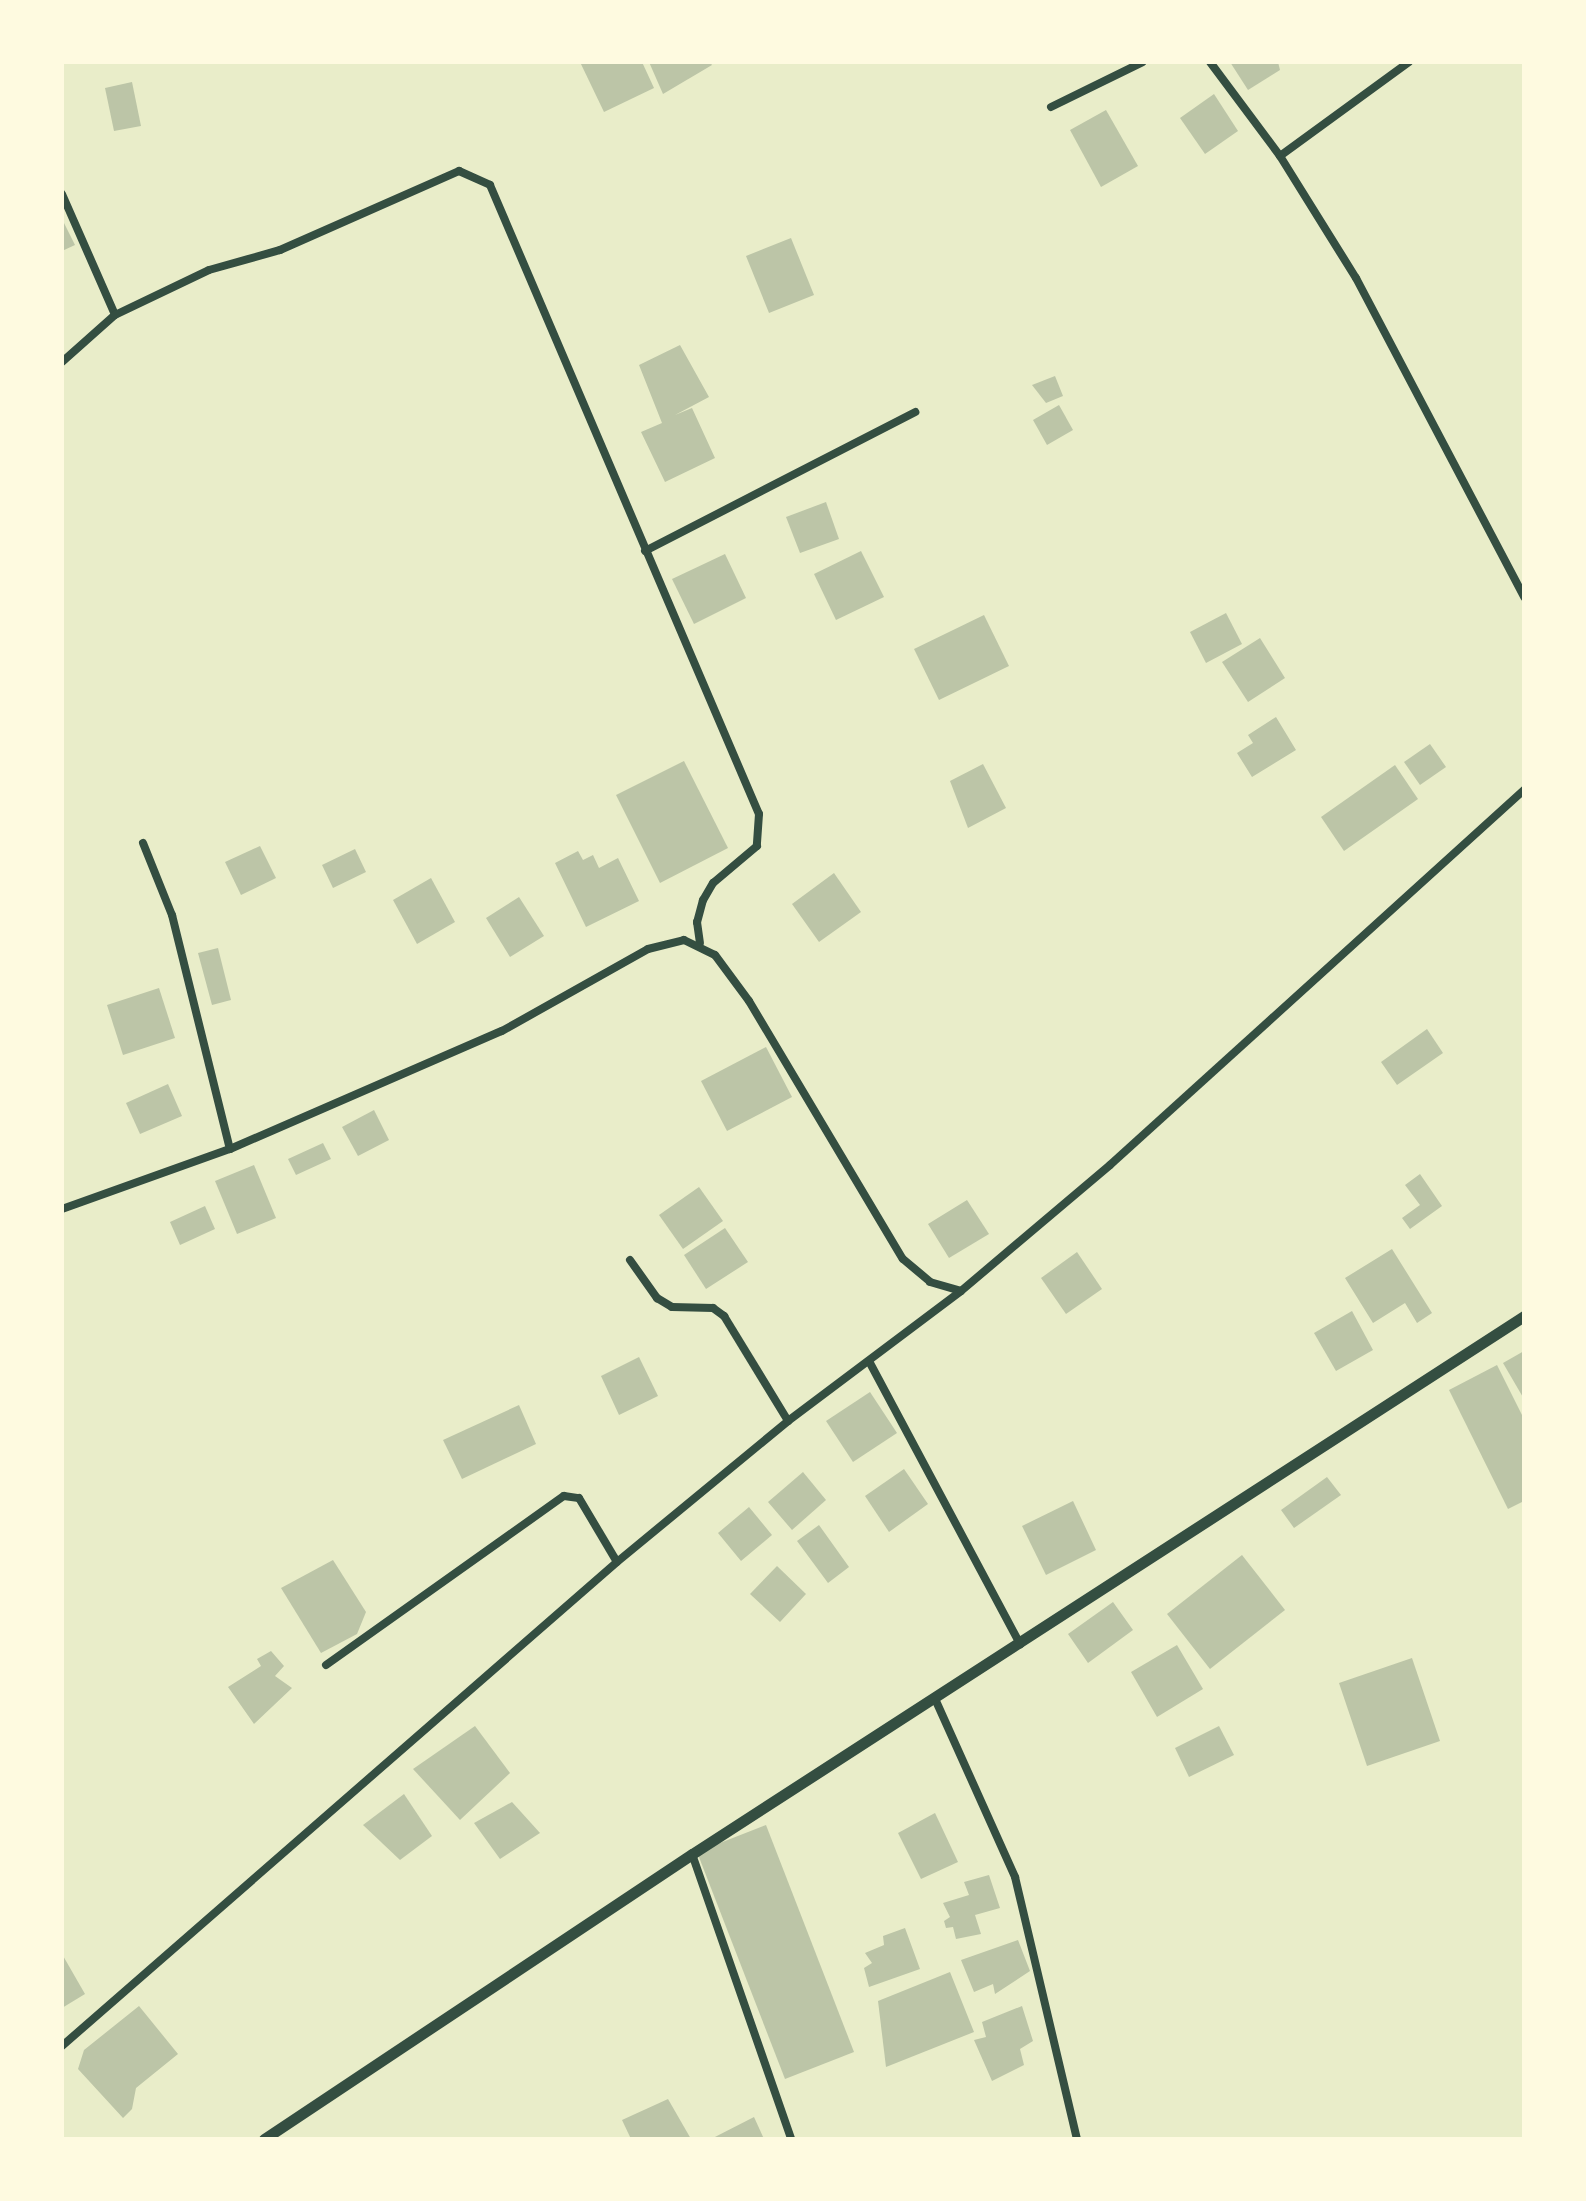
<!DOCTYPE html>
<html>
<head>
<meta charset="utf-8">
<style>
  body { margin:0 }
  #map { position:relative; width:1586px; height:2201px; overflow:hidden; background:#e9edc9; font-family:Jost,sans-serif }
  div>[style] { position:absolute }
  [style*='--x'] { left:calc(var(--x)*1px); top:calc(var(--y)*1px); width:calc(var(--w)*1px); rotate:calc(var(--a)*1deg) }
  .building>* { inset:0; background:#bcc5a7 }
  .minor>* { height:8px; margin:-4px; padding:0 4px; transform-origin:4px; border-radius:4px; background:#344e41 }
  .tertiary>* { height:11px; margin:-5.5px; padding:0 5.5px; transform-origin:5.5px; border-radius:5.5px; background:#344e41 }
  span { translate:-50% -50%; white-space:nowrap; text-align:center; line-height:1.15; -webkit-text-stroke:6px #fefae0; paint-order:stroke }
  .frame { position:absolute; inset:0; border:64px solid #fefae0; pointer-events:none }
</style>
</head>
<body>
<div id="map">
  <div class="building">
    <div style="clip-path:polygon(580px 62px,642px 62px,654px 88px,604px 112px)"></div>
    <div style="clip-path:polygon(649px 62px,710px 62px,712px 65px,663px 94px)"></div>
    <div style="clip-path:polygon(1230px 62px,1278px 62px,1280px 70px,1248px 90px)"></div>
    <div style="clip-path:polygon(132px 82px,141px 126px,114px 131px,105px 88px)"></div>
    <div style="clip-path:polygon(1214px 94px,1238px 131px,1205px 154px,1180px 118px)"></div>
    <div style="clip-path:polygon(1106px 110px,1138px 166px,1101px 187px,1070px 130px)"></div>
    <div style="clip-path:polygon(62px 219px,75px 245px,62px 251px)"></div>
    <div style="clip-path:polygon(791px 238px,814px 295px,769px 313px,746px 256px)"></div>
    <div style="clip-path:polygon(680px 345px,709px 397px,675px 415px,692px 408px,715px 458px,665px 482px,641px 432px,662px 423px,639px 365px)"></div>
    <div style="clip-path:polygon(1055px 376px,1063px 396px,1046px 403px,1032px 385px)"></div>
    <div style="clip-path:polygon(1059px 405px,1073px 430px,1047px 445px,1033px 420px)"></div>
    <div style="clip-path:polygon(826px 502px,839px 539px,800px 553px,786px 517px)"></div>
    <div style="clip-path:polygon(861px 551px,884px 597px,836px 620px,814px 574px)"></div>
    <div style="clip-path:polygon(725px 554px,746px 598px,694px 624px,672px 579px)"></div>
    <div style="clip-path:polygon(1226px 613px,1242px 644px,1206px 663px,1190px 632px)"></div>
    <div style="clip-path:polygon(984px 615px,1009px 666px,939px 700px,914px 649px)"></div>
    <div style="clip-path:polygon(1260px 638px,1285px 678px,1248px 702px,1222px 662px)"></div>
    <div style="clip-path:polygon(1276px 717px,1296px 750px,1252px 777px,1237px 753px,1253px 743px,1248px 735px)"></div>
    <div style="clip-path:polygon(1430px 744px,1446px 767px,1420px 785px,1404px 762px)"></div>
    <div style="clip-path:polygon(684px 761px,728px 848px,660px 883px,616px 795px)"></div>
    <div style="clip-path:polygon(983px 764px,1006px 808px,968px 828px,950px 781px)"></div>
    <div style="clip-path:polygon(1395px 765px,1418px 799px,1344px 851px,1321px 817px)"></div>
    <div style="clip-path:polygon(260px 846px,276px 878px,241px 895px,225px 862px)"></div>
    <div style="clip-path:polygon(355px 849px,366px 872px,333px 888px,322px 865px)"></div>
    <div style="clip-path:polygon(578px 851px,583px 860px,593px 855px,599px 868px,618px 858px,639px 901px,586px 927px,555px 863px)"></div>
    <div style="clip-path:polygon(834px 873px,861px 912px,819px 942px,792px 904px)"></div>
    <div style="clip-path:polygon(431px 878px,455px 922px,417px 944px,393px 900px)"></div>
    <div style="clip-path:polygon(519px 897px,544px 936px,510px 957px,486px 918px)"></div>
    <div style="clip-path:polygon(218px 948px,231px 1000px,212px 1005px,198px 953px)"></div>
    <div style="clip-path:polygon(159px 988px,175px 1038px,123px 1055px,107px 1005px)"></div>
    <div style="clip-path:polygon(1427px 1029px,1443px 1053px,1397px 1085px,1381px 1062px)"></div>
    <div style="clip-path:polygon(766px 1047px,792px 1097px,727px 1131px,701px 1081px)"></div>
    <div style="clip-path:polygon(168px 1084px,182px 1116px,140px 1134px,126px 1103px)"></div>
    <div style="clip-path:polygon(374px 1110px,389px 1140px,358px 1156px,342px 1127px)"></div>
    <div style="clip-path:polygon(323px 1143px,331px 1159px,296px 1175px,288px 1159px)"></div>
    <div style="clip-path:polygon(254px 1165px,276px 1218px,237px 1234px,215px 1181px)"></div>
    <div style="clip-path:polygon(1420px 1174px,1442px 1206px,1410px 1229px,1402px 1218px,1420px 1205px,1405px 1185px)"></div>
    <div style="clip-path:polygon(699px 1187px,723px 1221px,683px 1249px,659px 1215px)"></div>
    <div style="clip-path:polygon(967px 1200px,989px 1234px,949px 1258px,928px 1224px)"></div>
    <div style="clip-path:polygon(205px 1206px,215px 1229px,180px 1245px,170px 1222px)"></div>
    <div style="clip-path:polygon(725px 1228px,748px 1262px,706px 1289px,684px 1255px)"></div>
    <div style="clip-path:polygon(1392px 1249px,1432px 1313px,1417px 1323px,1405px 1303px,1373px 1323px,1345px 1278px)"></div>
    <div style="clip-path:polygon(1077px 1252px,1102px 1289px,1066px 1314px,1041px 1278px)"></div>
    <div style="clip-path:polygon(1352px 1311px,1373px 1350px,1336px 1371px,1314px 1333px)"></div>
    <div style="clip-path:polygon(1524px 1351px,1524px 1399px,1503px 1363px)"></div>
    <div style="clip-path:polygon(639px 1357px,658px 1396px,619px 1415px,601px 1376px)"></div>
    <div style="clip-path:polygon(1497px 1365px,1524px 1419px,1524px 1501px,1508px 1509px,1449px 1390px)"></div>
    <div style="clip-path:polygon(870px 1392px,897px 1433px,853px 1462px,826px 1421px)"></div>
    <div style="clip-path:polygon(519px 1405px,536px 1444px,462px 1479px,443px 1440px)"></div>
    <div style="clip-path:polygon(904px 1469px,928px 1504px,889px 1532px,865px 1496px)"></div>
    <div style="clip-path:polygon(803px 1472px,826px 1500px,792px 1530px,768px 1502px)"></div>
    <div style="clip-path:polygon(1327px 1477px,1341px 1495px,1294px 1528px,1281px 1510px)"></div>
    <div style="clip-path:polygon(1073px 1501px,1096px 1550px,1046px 1575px,1022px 1526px)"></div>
    <div style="clip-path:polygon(749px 1507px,772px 1535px,741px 1561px,718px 1533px)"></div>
    <div style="clip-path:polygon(819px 1525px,849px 1567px,828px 1583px,797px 1541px)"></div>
    <div style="clip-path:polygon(1242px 1555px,1285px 1610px,1210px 1669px,1167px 1614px)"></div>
    <div style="clip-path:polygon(333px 1560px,366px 1612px,357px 1634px,321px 1653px,281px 1588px)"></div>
    <div style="clip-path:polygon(777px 1566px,806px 1594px,780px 1622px,750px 1594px)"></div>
    <div style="clip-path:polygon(1113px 1602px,1133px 1630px,1088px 1663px,1068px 1634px)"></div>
    <div style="clip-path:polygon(1177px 1645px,1203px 1689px,1157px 1717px,1131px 1672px)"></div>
    <div style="clip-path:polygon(271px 1651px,284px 1666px,275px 1676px,292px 1688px,254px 1724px,228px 1687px,261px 1666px,257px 1659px)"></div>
    <div style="clip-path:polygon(1412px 1658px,1440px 1741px,1367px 1766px,1339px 1683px)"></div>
    <div style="clip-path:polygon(475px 1726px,510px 1773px,460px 1820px,413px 1769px)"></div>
    <div style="clip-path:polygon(1219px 1726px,1234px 1755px,1189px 1777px,1175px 1748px)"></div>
    <div style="clip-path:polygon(404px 1794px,432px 1836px,400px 1860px,363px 1825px)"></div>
    <div style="clip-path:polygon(512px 1802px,540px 1833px,500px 1859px,474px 1823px)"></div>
    <div style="clip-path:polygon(935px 1813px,958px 1862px,921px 1879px,898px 1833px)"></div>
    <div style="clip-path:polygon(766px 1825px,854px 2052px,785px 2079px,697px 1852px)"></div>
    <div style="clip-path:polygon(989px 1875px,1000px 1908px,975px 1915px,981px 1934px,956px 1939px,953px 1927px,946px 1928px,944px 1921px,950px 1917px,943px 1903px,969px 1895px,964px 1882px)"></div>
    <div style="clip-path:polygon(905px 1928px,920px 1969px,869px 1987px,864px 1968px,872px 1963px,865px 1953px,884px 1945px,883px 1936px)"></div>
    <div style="clip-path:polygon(1018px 1940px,1030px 1971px,995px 1994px,993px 1984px,974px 1992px,961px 1960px)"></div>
    <div style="clip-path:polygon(62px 1954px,85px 1994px,62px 2008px)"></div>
    <div style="clip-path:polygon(950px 1972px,974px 2032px,886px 2067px,878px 2001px)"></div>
    <div style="clip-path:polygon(139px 2006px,178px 2054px,136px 2088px,132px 2109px,123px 2118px,78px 2069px,84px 2050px)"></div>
    <div style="clip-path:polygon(1022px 2006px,1033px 2041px,1020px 2049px,1024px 2065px,992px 2081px,974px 2040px,986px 2037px,982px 2022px)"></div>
    <div style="clip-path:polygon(668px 2099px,691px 2139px,631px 2139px,622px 2120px)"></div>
    <div style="clip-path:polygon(754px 2117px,764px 2139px,711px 2139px)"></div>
  </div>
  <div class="minor">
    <div style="--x:1210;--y:62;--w:117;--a:53.3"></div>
    <div style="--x:1280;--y:156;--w:144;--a:58.1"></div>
    <div style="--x:1356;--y:278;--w:361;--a:62.2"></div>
    <div style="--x:1051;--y:107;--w:102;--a:-26.1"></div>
    <div style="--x:1280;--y:156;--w:160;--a:-36.1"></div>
    <div style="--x:62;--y:194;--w:132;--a:66.3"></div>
    <div style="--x:62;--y:362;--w:71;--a:-41.6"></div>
    <div style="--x:115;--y:315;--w:104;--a:-25.6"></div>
    <div style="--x:209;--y:270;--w:74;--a:-15.7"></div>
    <div style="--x:280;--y:250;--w:196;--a:-23.8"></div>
    <div style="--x:459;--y:171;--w:34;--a:24"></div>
    <div style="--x:490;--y:185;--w:684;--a:66.85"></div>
    <div style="--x:759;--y:814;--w:32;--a:94"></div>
    <div style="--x:757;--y:846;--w:57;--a:139.9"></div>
    <div style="--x:713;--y:883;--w:20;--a:120"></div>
    <div style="--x:703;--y:900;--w:23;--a:105"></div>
    <div style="--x:697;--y:922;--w:21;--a:82"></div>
    <div style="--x:645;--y:551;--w:304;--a:-27.2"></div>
    <div style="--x:143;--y:843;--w:78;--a:68.1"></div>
    <div style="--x:172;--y:915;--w:241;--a:76.1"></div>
    <div style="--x:62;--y:1209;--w:178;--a:-19.7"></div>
    <div style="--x:230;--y:1149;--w:296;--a:-23.5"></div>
    <div style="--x:502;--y:1031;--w:167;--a:-29.3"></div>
    <div style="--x:648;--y:949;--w:37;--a:-14"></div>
    <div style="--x:684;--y:940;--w:34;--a:26"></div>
    <div style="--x:715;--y:955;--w:57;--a:53.5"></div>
    <div style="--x:749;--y:1001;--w:300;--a:59.2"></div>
    <div style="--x:903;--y:1259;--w:35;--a:40"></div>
    <div style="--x:930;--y:1282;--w:32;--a:16"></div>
    <div style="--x:630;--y:1260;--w:47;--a:54.6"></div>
    <div style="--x:657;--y:1298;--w:17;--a:31"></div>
    <div style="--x:672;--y:1307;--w:41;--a:1.4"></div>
    <div style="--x:713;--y:1308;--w:14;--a:36"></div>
    <div style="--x:724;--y:1316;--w:123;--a:58.6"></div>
    <div style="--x:870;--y:1363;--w:319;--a:61.9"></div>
    <div style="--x:326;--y:1665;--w:292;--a:-35.4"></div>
    <div style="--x:564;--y:1496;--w:15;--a:8"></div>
    <div style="--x:579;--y:1498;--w:74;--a:59.3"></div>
    <div style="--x:936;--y:1701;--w:193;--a:65.8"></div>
    <div style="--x:1015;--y:1877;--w:269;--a:76.7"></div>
    <div style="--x:692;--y:1854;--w:302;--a:70.8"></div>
    <div style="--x:62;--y:2046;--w:736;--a:-41.09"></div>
    <div style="--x:617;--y:1562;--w:222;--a:-39.5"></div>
    <div style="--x:788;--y:1421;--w:216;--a:-36.9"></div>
    <div style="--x:961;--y:1291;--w:195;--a:-40.2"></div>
    <div style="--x:1110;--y:1165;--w:559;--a:-42.17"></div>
  </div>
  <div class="tertiary">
    <div style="--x:264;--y:2139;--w:514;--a:-33.66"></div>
    <div style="--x:692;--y:1854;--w:991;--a:-32.89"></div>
  </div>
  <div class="frame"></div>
</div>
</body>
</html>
